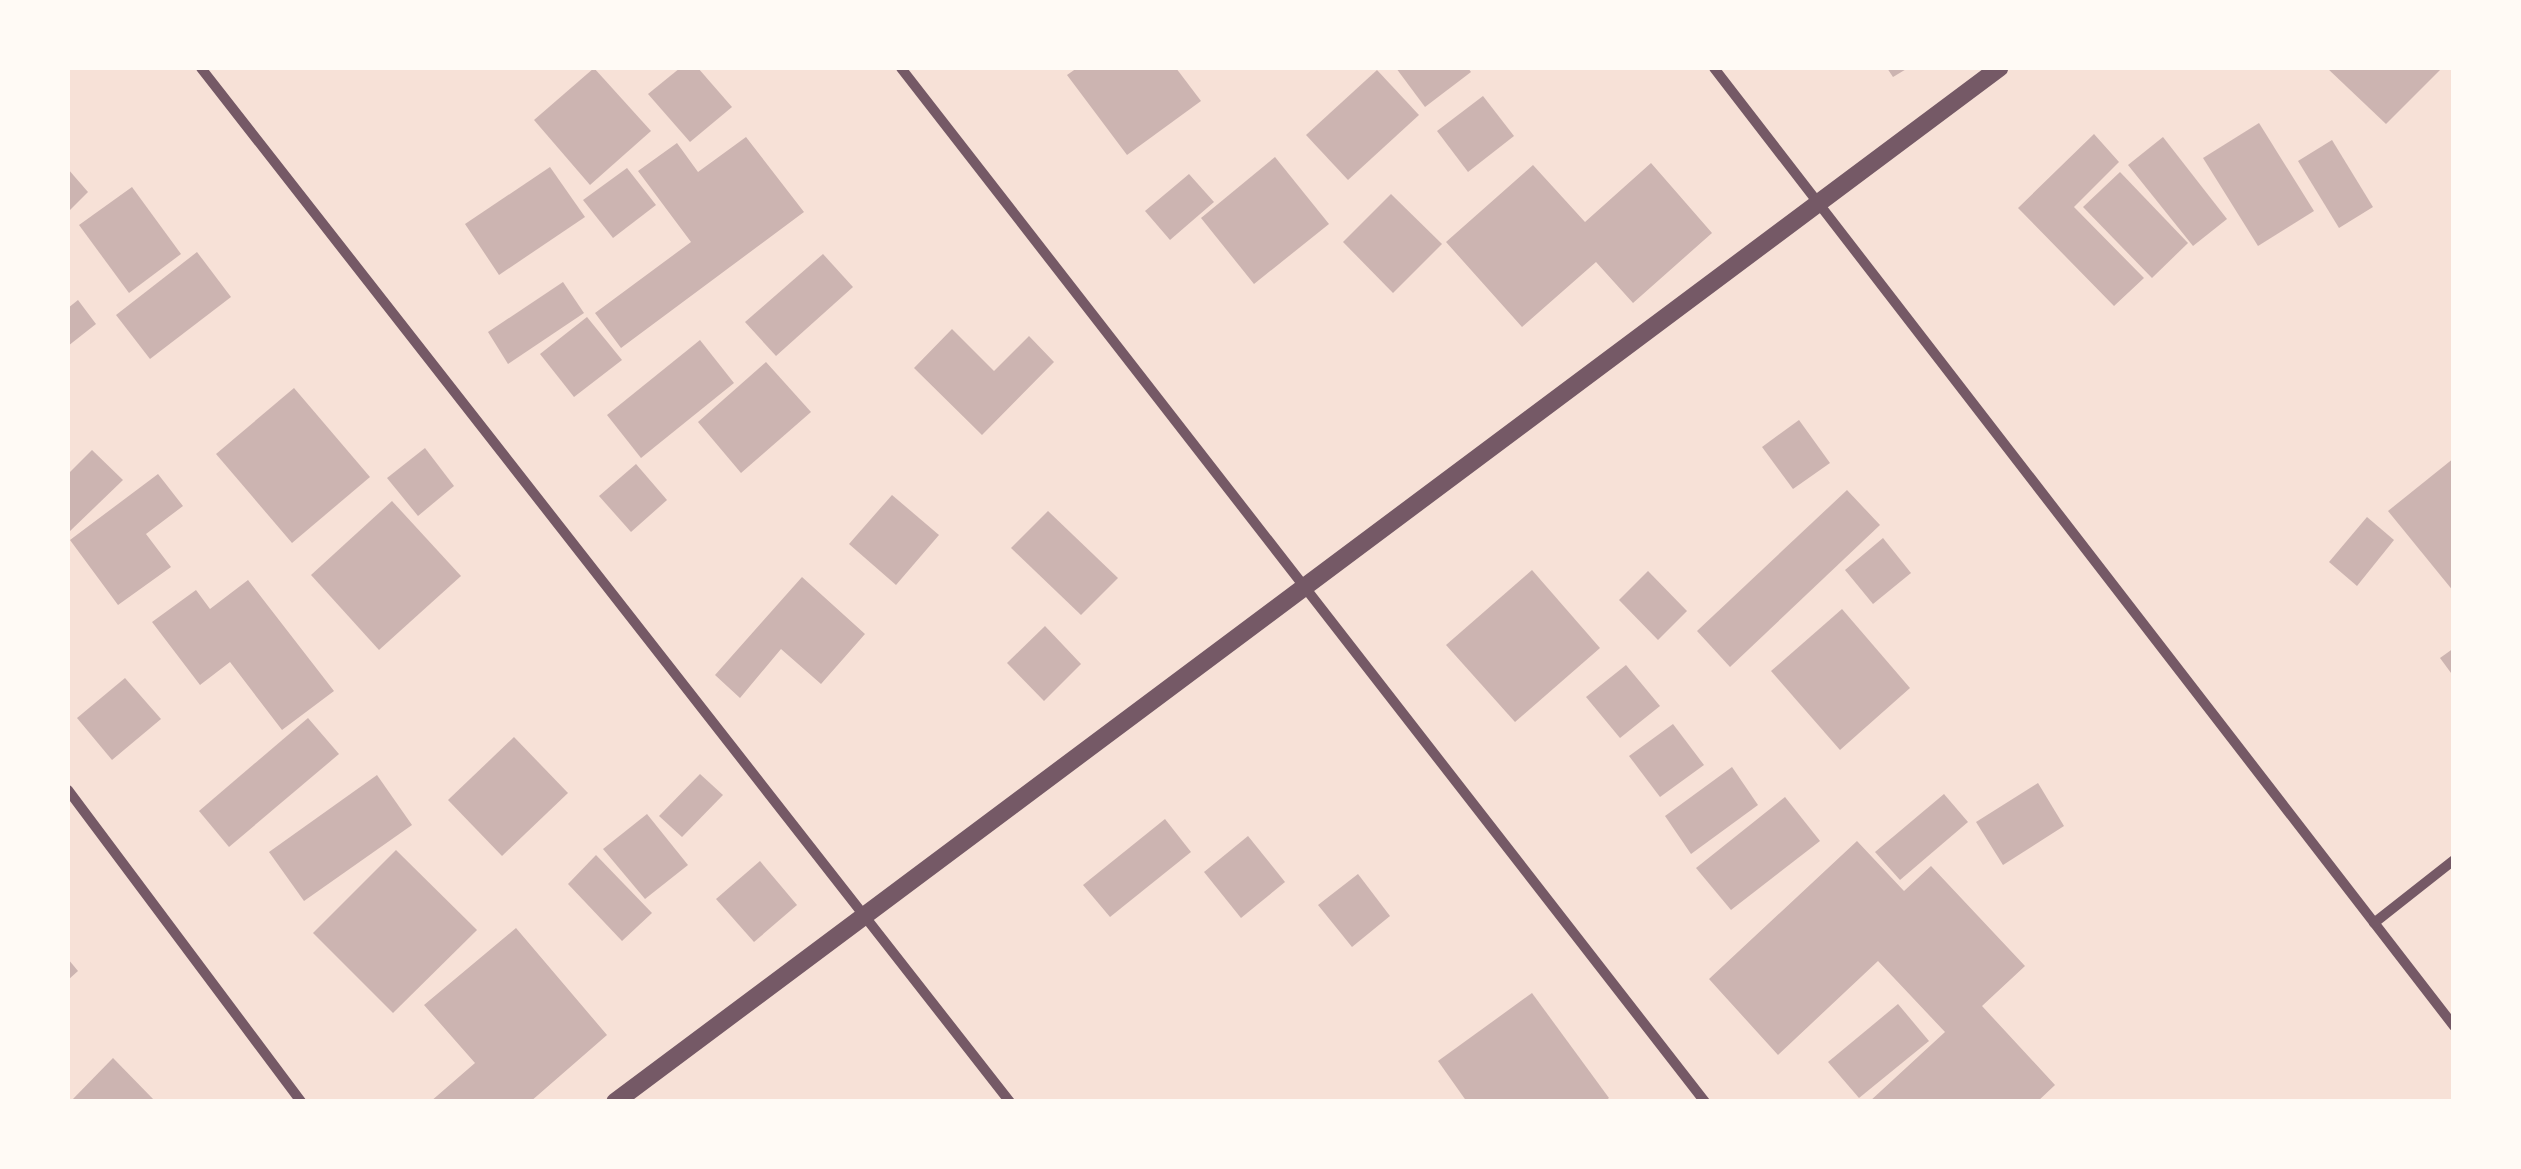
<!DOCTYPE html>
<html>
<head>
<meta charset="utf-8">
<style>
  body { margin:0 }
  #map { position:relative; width:2521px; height:1169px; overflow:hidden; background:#f7e1d7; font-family:"Fira Sans",sans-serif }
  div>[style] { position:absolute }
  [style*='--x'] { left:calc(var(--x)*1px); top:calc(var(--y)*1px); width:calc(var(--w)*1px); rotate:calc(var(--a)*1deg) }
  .building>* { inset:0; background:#ccb4b1 }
  .minor>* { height:10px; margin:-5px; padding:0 5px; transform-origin:5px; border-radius:5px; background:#755966 }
  .tertiary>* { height:18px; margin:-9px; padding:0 9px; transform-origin:9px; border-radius:9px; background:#755966 }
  span { translate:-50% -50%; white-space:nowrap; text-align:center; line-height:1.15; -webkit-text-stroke:8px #fffaf5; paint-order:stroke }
  .frame { position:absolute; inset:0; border:70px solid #fffaf5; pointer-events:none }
</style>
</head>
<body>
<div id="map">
  <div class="building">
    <div style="clip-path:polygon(594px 68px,651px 131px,590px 185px,534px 120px)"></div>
    <div style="clip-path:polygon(680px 68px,698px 68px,732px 107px,690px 142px,648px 94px)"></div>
    <div style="clip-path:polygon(1077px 68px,1176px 68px,1201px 101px,1127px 155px,1067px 75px)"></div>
    <div style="clip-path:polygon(1396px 68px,1468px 68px,1471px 72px,1425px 107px)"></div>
    <div style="clip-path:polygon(1887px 68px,1908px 68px,1893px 77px)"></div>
    <div style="clip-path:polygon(2327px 68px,2442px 68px,2386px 124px)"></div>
    <div style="clip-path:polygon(1377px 70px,1419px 115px,1348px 180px,1306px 135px)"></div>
    <div style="clip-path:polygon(1483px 96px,1514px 136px,1468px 172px,1437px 131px)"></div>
    <div style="clip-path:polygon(2259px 123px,2314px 211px,2258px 246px,2203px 158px)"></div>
    <div style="clip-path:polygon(2094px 134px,2119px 162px,2074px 207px,2144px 278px,2114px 306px,2018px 208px)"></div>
    <div style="clip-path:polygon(746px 137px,804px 212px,621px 348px,595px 313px,691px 242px,638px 171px,677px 143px,698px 172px)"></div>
    <div style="clip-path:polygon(2163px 137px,2227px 219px,2193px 246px,2128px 165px)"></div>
    <div style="clip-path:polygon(2332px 140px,2373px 207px,2339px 228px,2298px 161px)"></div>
    <div style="clip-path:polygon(1275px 157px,1329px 224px,1254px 284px,1201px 218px)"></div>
    <div style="clip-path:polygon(1651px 163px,1712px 233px,1633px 303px,1596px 262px,1522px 327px,1446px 242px,1533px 165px,1585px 222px)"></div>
    <div style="clip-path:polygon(550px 167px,585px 217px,499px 275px,465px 224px)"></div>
    <div style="clip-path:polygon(627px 168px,656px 205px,613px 238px,583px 200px)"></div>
    <div style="clip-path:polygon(68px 169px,88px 192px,68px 212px)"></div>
    <div style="clip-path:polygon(2120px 172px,2188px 243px,2152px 278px,2083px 207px)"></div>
    <div style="clip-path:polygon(1189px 174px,1214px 202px,1170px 240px,1145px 211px)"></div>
    <div style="clip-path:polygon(132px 187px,181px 254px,129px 293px,79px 225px)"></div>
    <div style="clip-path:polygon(1391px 194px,1442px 244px,1393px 293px,1343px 242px)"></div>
    <div style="clip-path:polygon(197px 252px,231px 297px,150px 359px,116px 315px)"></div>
    <div style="clip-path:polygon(823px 254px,853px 287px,776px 356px,745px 322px)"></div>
    <div style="clip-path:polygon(563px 282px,584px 313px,508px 364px,488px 332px)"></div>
    <div style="clip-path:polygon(78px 300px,96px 324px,68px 346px,68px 308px)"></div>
    <div style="clip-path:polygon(587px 317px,622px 360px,574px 397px,540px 354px)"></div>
    <div style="clip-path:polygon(952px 329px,994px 371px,1029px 336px,1054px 362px,982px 435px,914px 368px)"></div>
    <div style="clip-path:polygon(700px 340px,734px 383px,641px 458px,607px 415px)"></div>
    <div style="clip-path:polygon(766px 362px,811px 412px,741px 473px,698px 422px)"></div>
    <div style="clip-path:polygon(294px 388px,370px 477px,292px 543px,216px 454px)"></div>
    <div style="clip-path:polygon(1799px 420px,1830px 463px,1793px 489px,1762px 447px)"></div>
    <div style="clip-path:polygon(425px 448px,454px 486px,418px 516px,387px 478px)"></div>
    <div style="clip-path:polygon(92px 450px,123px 480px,68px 533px,68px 474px)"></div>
    <div style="clip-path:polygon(2454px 458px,2454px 592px,2388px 511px)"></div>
    <div style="clip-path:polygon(636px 464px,667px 500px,631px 532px,599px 496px)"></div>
    <div style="clip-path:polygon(158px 474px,183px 506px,146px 534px,171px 567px,118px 605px,70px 540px)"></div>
    <div style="clip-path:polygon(1847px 490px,1880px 525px,1730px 667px,1697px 631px)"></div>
    <div style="clip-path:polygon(892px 495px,939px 535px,896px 585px,849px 544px)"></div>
    <div style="clip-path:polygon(392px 501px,461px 576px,379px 650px,311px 575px)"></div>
    <div style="clip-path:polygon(1048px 511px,1118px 578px,1081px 615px,1011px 548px)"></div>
    <div style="clip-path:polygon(2367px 517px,2394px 540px,2357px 586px,2329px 562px)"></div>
    <div style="clip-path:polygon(1883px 538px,1911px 573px,1873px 604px,1845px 570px)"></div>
    <div style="clip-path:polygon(1532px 570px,1600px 648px,1515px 722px,1446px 645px)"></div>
    <div style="clip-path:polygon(1648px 571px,1687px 611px,1658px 640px,1619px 600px)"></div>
    <div style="clip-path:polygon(802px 577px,865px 634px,821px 684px,781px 649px,740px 698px,715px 675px)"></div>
    <div style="clip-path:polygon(248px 580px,334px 691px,282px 730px,230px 662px,200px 685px,152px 622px,196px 590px,210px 609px)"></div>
    <div style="clip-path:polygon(1842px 609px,1910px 688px,1840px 750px,1771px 671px)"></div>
    <div style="clip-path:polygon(1045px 626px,1081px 664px,1044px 701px,1007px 663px)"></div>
    <div style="clip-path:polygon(2454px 648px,2454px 677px,2440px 658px)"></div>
    <div style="clip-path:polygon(1626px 665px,1660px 706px,1620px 738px,1586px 697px)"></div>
    <div style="clip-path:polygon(125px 678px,161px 719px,112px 760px,77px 718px)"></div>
    <div style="clip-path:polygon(308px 718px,339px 754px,229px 847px,199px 811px)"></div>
    <div style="clip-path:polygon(1673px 724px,1704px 765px,1660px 797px,1629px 756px)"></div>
    <div style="clip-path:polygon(514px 737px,568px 793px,502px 856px,448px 800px)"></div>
    <div style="clip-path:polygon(1732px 767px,1758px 805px,1691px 854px,1665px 816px)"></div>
    <div style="clip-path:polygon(700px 774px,723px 795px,682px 837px,659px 816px)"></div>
    <div style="clip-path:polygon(377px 775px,412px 825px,304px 901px,269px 852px)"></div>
    <div style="clip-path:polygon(2038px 783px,2064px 826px,2003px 865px,1976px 822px)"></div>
    <div style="clip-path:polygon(1944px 794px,1968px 822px,1900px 880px,1875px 852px)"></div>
    <div style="clip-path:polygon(1785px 797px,1820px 841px,1731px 910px,1696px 868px)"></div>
    <div style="clip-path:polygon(647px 814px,688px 865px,645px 899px,603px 849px)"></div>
    <div style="clip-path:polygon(1165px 819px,1191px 852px,1110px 917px,1083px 885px)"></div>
    <div style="clip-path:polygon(1248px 836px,1285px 882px,1241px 918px,1204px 872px)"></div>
    <div style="clip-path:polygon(1857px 841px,1904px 891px,1931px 866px,2025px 966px,1982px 1006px,2055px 1085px,2037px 1102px,1869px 1102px,1945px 1032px,1878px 961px,1778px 1055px,1709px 979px)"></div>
    <div style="clip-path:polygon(396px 850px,477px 930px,393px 1013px,313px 933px)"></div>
    <div style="clip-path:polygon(596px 855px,652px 913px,622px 941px,568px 884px)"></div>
    <div style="clip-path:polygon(760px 861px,797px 905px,754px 942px,716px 899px)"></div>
    <div style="clip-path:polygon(1358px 874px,1390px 916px,1352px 947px,1318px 905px)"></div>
    <div style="clip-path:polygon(516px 928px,607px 1035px,530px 1102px,430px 1102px,475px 1063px,424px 1005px)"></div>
    <div style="clip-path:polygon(68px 959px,78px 971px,68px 980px)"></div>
    <div style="clip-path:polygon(1532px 993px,1609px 1098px,1604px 1102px,1467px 1102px,1438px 1061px)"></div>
    <div style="clip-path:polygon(1898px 1004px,1929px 1041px,1859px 1098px,1828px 1062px)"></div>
    <div style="clip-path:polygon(113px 1058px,156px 1102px,70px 1102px)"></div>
  </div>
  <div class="minor">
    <div style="--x:201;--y:68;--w:1313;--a:51.96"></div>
    <div style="--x:901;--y:68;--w:1310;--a:52.13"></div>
    <div style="--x:1714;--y:68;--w:1211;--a:52.32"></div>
    <div style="--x:68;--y:790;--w:389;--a:53.2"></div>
    <div style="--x:2374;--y:923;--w:102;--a:-38.2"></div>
  </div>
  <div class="tertiary">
    <div style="--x:615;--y:1102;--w:1728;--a:-36.76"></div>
  </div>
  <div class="frame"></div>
</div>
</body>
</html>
